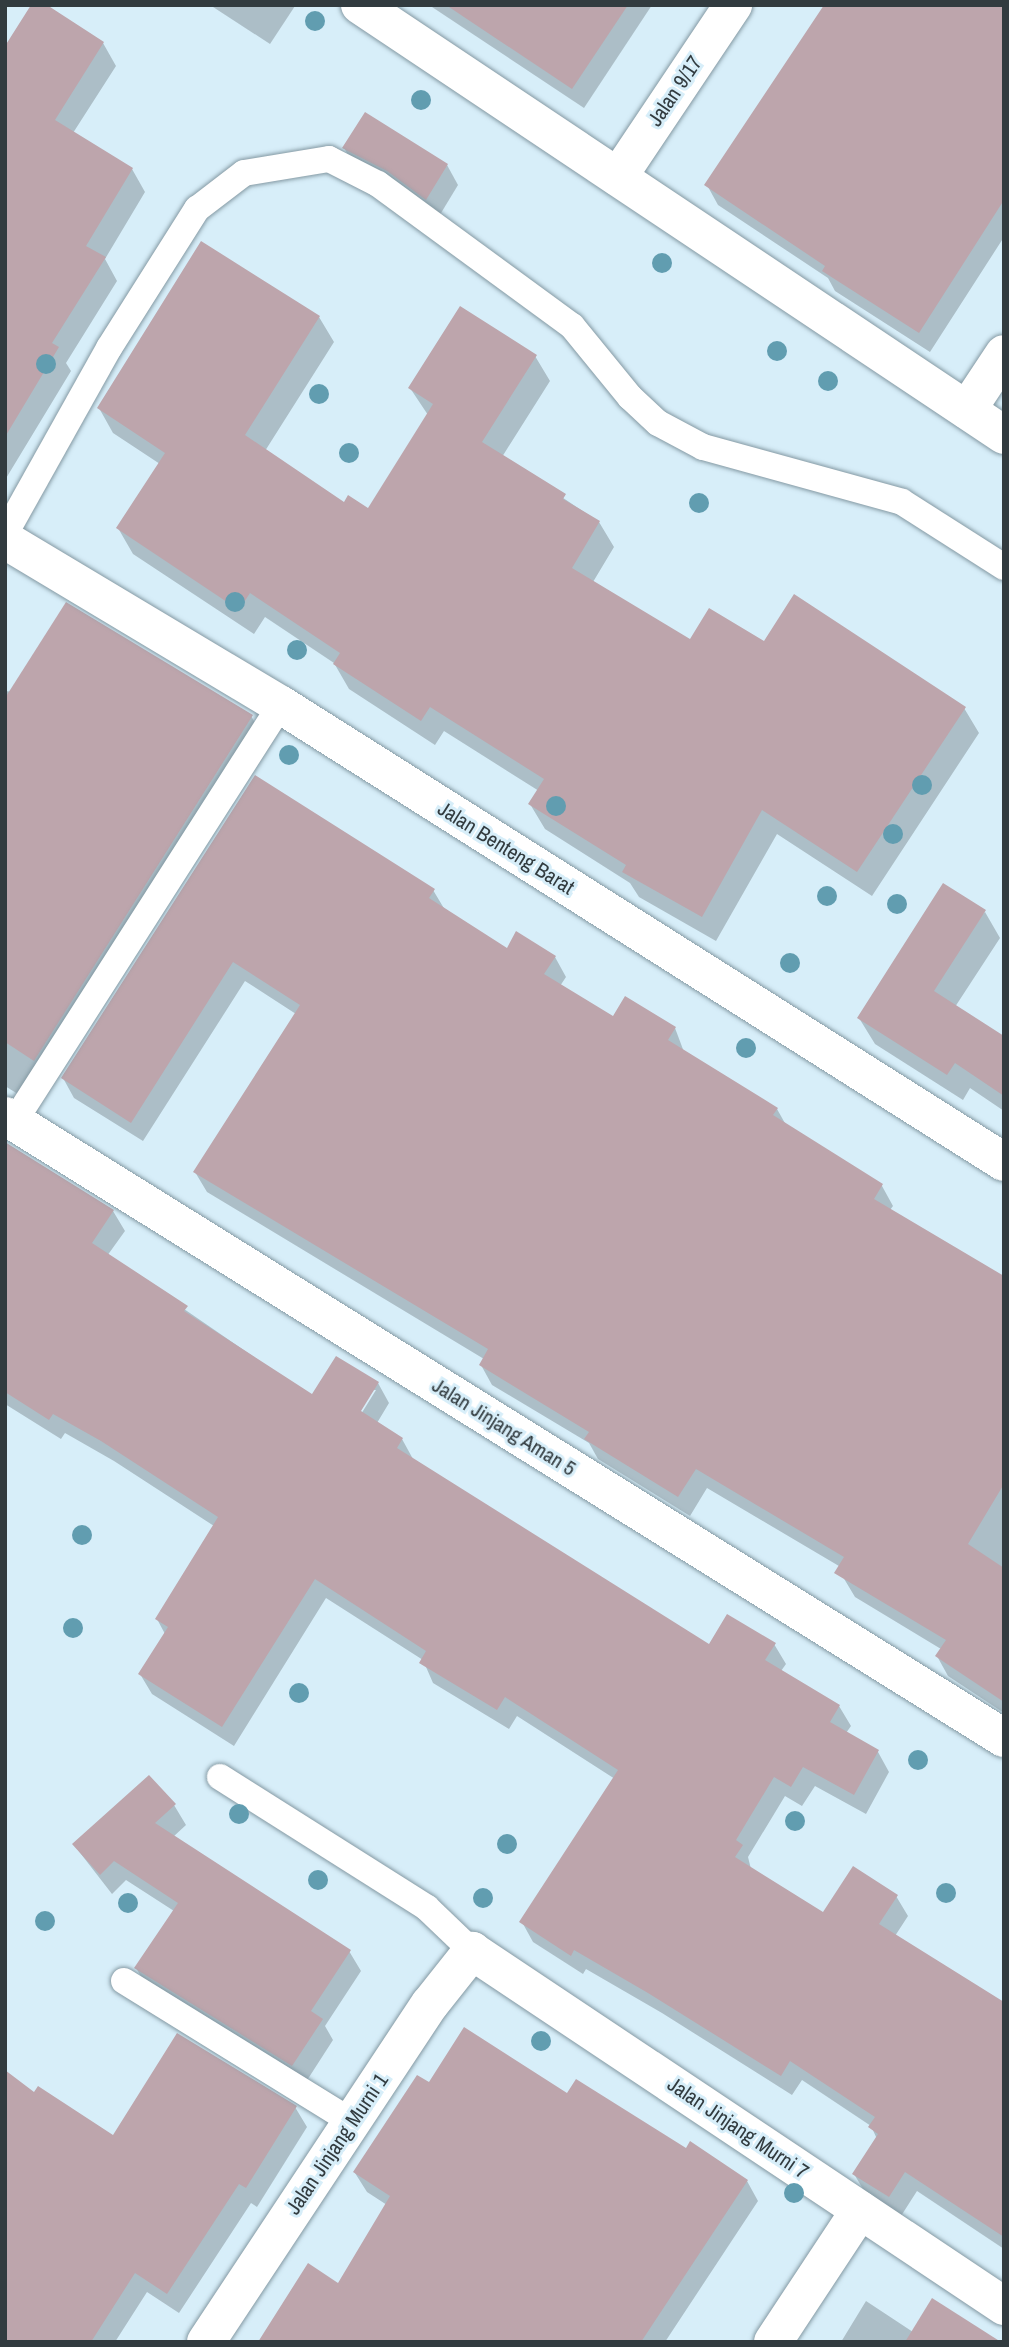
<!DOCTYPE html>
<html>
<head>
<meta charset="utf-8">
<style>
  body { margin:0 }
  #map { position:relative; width:1009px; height:2347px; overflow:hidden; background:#d7eef9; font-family:"Archivo Narrow",sans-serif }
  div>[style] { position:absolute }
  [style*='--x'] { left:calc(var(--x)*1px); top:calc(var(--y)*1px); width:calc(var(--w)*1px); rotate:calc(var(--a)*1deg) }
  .shadow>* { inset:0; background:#0003 }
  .building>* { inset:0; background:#bda5ac }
  .roads { filter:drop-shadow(0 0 2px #8499a3) drop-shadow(0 0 2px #8499a3) }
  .lane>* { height:26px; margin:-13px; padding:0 13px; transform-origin:13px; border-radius:13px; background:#fff }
  .street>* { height:38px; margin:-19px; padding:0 19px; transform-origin:19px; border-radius:19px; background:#fff }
  .trees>* { width:20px; height:20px; margin:-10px; border-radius:50%; background:#619db0 }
  span { translate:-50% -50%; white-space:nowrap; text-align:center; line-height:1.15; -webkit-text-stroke:6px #d7eef9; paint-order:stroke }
  .street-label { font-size:21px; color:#323b3f }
  .frame { position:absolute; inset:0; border:7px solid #323b3f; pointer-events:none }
</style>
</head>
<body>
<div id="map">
  <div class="shadow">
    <div style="clip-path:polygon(210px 5px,294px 5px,295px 6px,270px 44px)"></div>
    <div style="clip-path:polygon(429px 5px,652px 5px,584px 108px)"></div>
    <div style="clip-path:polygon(1004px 5px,1004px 237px,930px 352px,835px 291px,828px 278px,718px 205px,707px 185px)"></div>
    <div style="clip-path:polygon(103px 43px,116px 66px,73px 133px,132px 169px,145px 192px,105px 259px,117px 281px,66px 363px,71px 371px,5px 480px,5px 50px)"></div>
    <div style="clip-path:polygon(344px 148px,447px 165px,458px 185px,438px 218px,356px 168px)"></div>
    <div style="clip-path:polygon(319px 317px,334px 342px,265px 451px,344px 504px,368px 511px,428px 415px,410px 388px,535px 356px,550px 381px,502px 457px,599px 522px,614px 547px,593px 582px,691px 641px,764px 643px,964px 708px,979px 733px,872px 896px,777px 834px,716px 941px,639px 897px,630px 883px,545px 829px,530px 804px,539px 791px,444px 731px,435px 745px,349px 689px,334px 663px,265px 617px,254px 634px,133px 554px,118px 528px,160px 464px,113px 433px,99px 408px)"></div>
    <div style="clip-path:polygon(5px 691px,251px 716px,263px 736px,26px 1099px,5px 1086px)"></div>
    <div style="clip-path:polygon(255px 777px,433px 890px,445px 910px,507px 950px,555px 957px,566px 977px,560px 986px,613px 1019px,675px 1028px,684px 1052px,777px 1109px,786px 1125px,882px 1186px,893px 1206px,890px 1210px,1004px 1279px,1004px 1713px,948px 1676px,937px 1656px,941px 1649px,855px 1597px,843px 1577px,844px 1569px,707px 1488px,690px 1516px,598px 1459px,589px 1443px,492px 1385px,481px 1365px,484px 1359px,207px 1192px,195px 1172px,296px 1014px,245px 981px,143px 1141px,74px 1098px,63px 1078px)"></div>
    <div style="clip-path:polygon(985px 912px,1000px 938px,955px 1007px,1004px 1038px,1004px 1111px,970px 1088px,963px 1100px,875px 1044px,859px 1018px)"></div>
    <div style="clip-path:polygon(evenodd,5px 1144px,113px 1211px,125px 1231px,107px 1256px,312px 1397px,378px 1383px,389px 1403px,377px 1423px,402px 1439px,413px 1459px,709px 1646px,774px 1644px,786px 1664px,781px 1671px,839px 1706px,851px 1726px,846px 1733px,878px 1752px,889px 1772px,866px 1814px,815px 1786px,802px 1806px,785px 1796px,748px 1857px,751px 1869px,823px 1915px,896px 1896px,908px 1916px,895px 1936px,1004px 2005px,1004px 2249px,917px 2191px,901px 2216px,866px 2194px,854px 2174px,877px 2139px,871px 2126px,802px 2080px,792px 2095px,662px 2013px,586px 1969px,583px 1974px,533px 1942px,522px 1922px,615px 1779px,517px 1716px,509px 1729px,433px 1683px,423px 1660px,326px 1598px,234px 1746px,152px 1694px,140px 1674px,165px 1634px,157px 1619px,214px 1526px,114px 1461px,65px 1433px,61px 1439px,5px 1404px,5px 1144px,372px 1390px,376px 1390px,358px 1419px,355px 1417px,372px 1390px)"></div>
    <div style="clip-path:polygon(174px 1805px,186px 1825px,173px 1837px,349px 1951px,361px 1971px,325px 2026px,333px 2040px,304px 2085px,148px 1988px,136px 1968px,174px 1911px,126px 1880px,112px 1894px,74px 1845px)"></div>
    <div style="clip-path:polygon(429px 2084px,568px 2096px,747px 2181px,758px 2201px,665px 2342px,261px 2342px,339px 2285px,387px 2205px,367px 2192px,355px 2173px)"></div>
    <div style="clip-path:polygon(35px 2094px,114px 2138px,295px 2107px,307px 2127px,257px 2207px,251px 2203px,179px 2313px,147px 2292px,115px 2342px,5px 2342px)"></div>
    <div style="clip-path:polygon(866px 2301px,913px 2332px,988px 2342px,841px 2342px)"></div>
  </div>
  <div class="building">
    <div style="clip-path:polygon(31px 5px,47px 5px,104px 42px,55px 120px,133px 168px,86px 246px,106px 257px,52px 343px,59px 347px,5px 437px,5px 46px)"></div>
    <div style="clip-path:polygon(446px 5px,628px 5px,572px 89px)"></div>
    <div style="clip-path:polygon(824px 5px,1004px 5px,1004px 200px,919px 333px,822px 271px,825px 266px,704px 185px)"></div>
    <div style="clip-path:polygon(365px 112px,448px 164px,426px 200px,387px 171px,342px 148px)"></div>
    <div style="clip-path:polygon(201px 241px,320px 316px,245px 435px,344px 502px,348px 495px,368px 508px,433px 404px,408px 388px,460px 306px,537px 355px,482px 442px,566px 494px,563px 499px,600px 521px,572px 568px,690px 639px,709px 608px,764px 641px,794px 594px,966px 707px,857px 872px,762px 810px,702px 917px,622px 872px,626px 865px,528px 804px,544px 779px,430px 707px,421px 721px,333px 664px,340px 653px,250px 593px,239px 610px,116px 528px,165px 453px,97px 408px)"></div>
    <div style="clip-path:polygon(66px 602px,253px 715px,34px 1061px,5px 1042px,5px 698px)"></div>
    <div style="clip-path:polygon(255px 775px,435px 889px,429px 898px,507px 948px,516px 931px,556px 956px,544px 974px,613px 1016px,625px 996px,676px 1027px,668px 1040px,778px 1108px,773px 1115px,883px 1184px,874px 1199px,1004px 1276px,1004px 1484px,968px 1544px,1004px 1568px,1004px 1702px,935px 1656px,946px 1640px,834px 1573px,844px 1557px,696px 1469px,678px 1497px,584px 1439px,589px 1432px,479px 1365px,488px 1349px,193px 1172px,300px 1005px,233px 962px,131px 1123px,61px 1078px)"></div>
    <div style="clip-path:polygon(943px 883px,986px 910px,934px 991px,1004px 1036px,1004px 1096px,955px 1063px,947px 1075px,857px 1018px)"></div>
    <div style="clip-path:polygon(5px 1142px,114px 1210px,92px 1243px,188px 1306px,184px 1311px,312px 1394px,336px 1356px,379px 1382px,361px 1411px,403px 1438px,397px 1448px,709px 1644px,727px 1614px,776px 1643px,765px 1660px,840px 1705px,830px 1722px,879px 1750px,854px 1795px,803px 1767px,791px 1787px,774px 1777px,736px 1840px,743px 1845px,735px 1857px,823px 1912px,853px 1866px,898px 1895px,879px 1924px,1004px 2002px,1004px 2237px,905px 2172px,889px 2197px,852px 2174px,878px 2134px,868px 2127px,875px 2117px,790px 2061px,781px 2076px,648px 1993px,574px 1950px,571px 1956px,519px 1922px,618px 1770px,505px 1697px,497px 1710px,419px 1663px,426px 1651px,315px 1579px,222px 1727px,138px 1674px,168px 1627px,155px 1619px,218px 1517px,101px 1441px,53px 1414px,49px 1420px,5px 1392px)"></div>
    <div style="clip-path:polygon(149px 1775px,176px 1804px,155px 1823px,351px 1950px,311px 2011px,323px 2019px,292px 2066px,134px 1968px,178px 1903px,114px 1861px,100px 1875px,72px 1844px)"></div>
    <div style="clip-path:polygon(464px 2027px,567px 2093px,576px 2079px,686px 2148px,690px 2141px,748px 2180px,641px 2342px,258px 2342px,308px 2263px,338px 2283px,390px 2196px,353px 2172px,417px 2075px,429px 2082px)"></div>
    <div style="clip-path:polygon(177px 2033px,297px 2106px,246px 2188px,239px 2184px,167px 2294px,135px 2273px,91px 2342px,5px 2342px,5px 2070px,34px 2092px,38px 2086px,113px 2135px)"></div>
    <div style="clip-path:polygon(932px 2298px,1001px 2342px,905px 2342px)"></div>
  </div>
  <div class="roads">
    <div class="lane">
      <div style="--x:5;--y:534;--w:213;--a:-60.8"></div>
      <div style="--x:109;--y:348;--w:165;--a:-57.7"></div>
      <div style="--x:197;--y:209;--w:59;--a:-37.5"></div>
      <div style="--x:244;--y:173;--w:86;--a:-9.4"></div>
      <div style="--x:329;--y:159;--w:55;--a:27"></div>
      <div style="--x:378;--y:184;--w:240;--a:36.2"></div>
      <div style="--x:572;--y:326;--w:92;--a:50.8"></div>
      <div style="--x:630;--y:397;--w:38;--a:43"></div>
      <div style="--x:658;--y:423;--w:51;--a:28.1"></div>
      <div style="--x:703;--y:447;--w:206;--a:15.4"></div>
      <div style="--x:902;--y:502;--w:121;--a:32.5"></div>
      <div style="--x:14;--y:1122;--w:495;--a:-57.4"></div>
      <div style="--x:220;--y:1777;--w:245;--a:32.3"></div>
      <div style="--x:427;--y:1908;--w:62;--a:43.7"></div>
      <div style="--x:124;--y:1981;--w:268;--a:31.7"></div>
    </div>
    <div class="street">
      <div style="--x:360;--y:5;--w:774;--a:33.73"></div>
      <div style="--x:618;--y:177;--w:207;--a:-56.2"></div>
      <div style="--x:967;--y:410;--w:67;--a:-56.5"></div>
      <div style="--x:5;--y:540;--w:322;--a:30.9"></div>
      <div style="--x:281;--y:705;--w:855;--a:32.3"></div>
      <div style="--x:5;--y:1116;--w:1177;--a:31.91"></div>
      <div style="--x:206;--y:2342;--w:405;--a:-56.5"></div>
      <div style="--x:430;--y:2004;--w:68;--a:-51.6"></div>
      <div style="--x:472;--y:1951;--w:640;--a:33.71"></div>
      <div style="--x:773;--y:2342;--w:158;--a:-56.6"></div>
    </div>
  </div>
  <div class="trees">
    <div style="left:315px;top:21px"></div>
    <div style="left:421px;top:100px"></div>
    <div style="left:662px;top:263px"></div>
    <div style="left:777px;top:351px"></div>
    <div style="left:46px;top:364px"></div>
    <div style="left:828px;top:381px"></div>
    <div style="left:319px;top:394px"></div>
    <div style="left:349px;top:453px"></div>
    <div style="left:699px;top:503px"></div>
    <div style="left:235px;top:602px"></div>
    <div style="left:297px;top:650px"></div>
    <div style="left:289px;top:755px"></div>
    <div style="left:922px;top:785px"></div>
    <div style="left:556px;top:806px"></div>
    <div style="left:893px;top:834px"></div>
    <div style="left:827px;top:896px"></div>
    <div style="left:897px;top:904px"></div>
    <div style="left:790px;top:963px"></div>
    <div style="left:746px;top:1048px"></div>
    <div style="left:82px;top:1535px"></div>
    <div style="left:73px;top:1628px"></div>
    <div style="left:299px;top:1693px"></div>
    <div style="left:918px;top:1760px"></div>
    <div style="left:239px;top:1814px"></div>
    <div style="left:795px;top:1821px"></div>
    <div style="left:507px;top:1844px"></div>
    <div style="left:318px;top:1880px"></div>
    <div style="left:946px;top:1893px"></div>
    <div style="left:483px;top:1898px"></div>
    <div style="left:128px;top:1903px"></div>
    <div style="left:45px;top:1921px"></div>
    <div style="left:541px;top:2041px"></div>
    <div style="left:794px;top:2193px"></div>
  </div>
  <div class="street-label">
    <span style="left:675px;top:91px;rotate:-56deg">Jalan 9/17</span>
    <span style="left:506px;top:848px;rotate:32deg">Jalan Benteng Barat</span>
    <span style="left:504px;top:1427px;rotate:32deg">Jalan Jinjang Aman 5</span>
    <span style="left:738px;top:2128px;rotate:34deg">Jalan Jinjang Murni 7</span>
    <span style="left:337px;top:2144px;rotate:-56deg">Jalan Jinjang Murni 1</span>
  </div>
  <div class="frame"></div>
</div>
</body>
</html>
